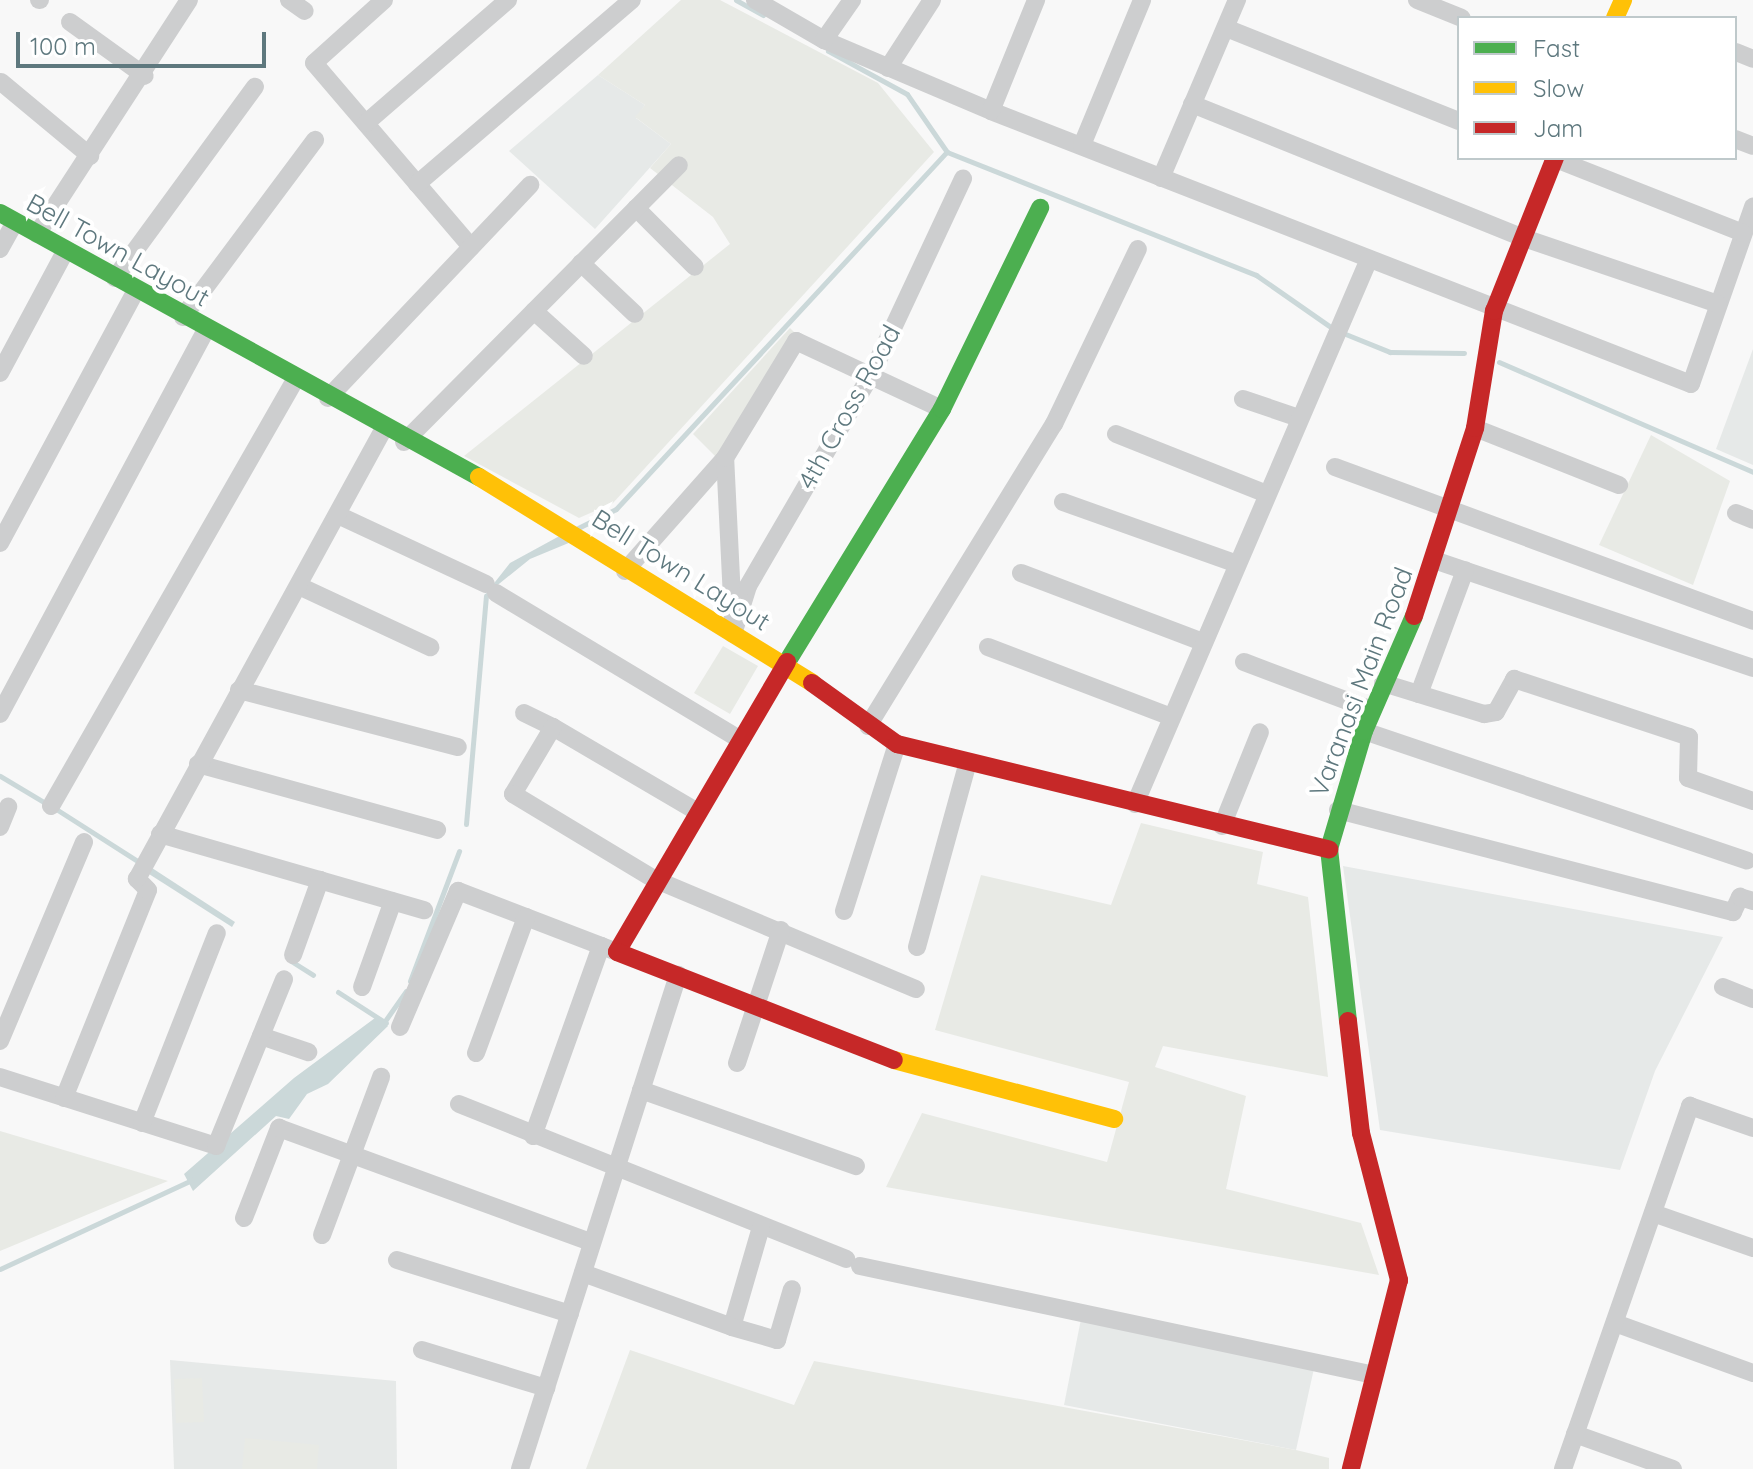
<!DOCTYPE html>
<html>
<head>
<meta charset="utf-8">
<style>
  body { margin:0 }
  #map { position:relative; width:1753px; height:1469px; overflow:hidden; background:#f8f8f8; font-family:Quicksand,sans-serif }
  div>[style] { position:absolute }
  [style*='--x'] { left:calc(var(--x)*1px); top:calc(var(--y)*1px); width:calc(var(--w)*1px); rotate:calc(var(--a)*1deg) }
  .built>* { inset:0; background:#e6e9e8 }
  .green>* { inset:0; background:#e8eae5 }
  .water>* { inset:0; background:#cbd8d9 }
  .stream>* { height:5px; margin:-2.5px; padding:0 2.5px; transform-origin:2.5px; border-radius:2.5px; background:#cbd8d9 }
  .street>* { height:18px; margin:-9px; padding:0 9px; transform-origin:9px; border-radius:9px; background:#cdcecf }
  .fast>* { height:18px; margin:-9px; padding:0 9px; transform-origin:9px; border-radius:9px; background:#4caf50 }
  .slow>* { height:18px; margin:-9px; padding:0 9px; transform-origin:9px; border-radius:9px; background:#ffc107 }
  .jam>* { height:18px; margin:-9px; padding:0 9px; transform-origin:9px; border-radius:9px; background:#c62828 }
  span { translate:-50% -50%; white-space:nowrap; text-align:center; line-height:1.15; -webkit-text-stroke:8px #fff; paint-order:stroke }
  .street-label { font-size:26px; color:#5e787e }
  .legend { position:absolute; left:1457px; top:16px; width:280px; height:144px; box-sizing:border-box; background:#fff; border:2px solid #bfc9cb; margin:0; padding:10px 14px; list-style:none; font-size:24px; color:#5e787e }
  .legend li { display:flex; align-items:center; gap:16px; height:40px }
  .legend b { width:40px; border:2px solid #bfc9cb }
  .scale { position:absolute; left:16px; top:32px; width:250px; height:36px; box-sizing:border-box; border:4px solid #5e787e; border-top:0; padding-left:10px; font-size:24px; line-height:28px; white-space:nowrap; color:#5e787e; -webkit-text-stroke:6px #fff; paint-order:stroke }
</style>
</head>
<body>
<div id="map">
  <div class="built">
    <div style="clip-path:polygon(598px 75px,645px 105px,636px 118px,671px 144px,595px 229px,509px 151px)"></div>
    <div style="clip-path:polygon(1753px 349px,1753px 465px,1716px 449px)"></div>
    <div style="clip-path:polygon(1343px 866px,1723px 937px,1655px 1071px,1620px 1170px,1380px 1130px)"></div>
    <div style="clip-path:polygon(1081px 1319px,1315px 1364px,1296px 1450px,1064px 1405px)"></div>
    <div style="clip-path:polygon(170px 1360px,396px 1381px,397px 1469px,174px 1469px)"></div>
  </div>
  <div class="green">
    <div style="clip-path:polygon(681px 0,720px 0,878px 83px,934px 152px,613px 503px,579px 518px,464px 456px,730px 244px,713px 217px,650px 168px,671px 144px,635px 117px,645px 105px,598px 75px)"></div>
    <div style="clip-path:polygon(790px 328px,794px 332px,716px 457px,693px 434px)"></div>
    <div style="clip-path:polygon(1651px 435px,1730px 481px,1693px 585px,1599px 545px)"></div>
    <div style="clip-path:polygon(723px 646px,758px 666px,730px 714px,694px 693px)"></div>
    <div style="clip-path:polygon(1141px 823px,1263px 852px,1257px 884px,1308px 897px,1328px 1077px,1163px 1046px,1155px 1067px,1246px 1096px,1226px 1189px,1361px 1223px,1379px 1275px,886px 1187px,922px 1113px,1107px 1162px,1129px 1082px,935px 1030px,981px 875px,1111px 905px)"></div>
    <div style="clip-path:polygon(0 1131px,168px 1181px,0 1251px)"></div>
    <div style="clip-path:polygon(630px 1350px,794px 1405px,814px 1361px,1296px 1450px,1329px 1458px,1329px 1469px,586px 1469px)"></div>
    <div style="clip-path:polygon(202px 1378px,204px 1422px,176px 1423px,174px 1379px)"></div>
    <div style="clip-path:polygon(245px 1438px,319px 1445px,317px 1469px,242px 1469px)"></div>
  </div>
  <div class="water">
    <div style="clip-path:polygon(565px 533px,571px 542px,530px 559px,484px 596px,510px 563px)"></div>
    <div style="clip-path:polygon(152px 868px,235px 922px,232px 927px,149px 874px)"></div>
    <div style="clip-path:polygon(375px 1018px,388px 1026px,328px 1084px,307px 1094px,289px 1119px,276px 1116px,193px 1191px,184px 1174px,294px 1078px)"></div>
  </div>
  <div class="stream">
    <div style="--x:736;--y:0;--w:31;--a:29"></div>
    <div style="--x:947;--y:152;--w:333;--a:21.7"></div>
    <div style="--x:1256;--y:275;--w:89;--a:34.9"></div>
    <div style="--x:1343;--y:333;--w:51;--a:22"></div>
    <div style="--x:1390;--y:352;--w:74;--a:0.8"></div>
    <div style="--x:1499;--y:362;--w:277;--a:23.4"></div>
    <div style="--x:578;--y:528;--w:42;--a:-26.6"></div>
    <div style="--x:616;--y:509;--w:487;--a:-47.2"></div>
    <div style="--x:947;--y:152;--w:70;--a:-124.6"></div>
    <div style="--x:907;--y:94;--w:90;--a:-151.4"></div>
    <div style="--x:0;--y:776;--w:55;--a:30.8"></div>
    <div style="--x:56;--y:809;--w:102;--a:32.6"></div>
    <div style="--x:466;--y:824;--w:229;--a:-85"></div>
    <div style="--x:291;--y:961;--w:26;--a:32"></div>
    <div style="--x:410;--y:981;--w:139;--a:-69.3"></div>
    <div style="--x:338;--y:992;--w:57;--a:32.9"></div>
    <div style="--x:380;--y:1028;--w:45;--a:-54.9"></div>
    <div style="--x:0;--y:1269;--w:212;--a:-24.9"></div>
  </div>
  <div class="street">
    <div style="--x:39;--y:0;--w:1;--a:0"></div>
    <div style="--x:289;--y:0;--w:19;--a:35"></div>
    <div style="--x:384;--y:0;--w:94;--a:138"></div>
    <div style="--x:314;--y:63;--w:242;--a:49.5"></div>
    <div style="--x:755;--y:0;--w:80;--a:30.1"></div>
    <div style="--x:824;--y:40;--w:181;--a:23"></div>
    <div style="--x:991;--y:111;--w:751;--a:21.31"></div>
    <div style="--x:1691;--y:384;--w:188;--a:-70.7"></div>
    <div style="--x:1417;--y:0;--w:48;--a:21.8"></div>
    <div style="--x:70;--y:22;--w:92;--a:35.8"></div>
    <div style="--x:1226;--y:28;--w:251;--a:21.8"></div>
    <div style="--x:824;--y:40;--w:49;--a:-55"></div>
    <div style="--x:1736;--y:52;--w:18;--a:22"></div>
    <div style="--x:888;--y:68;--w:81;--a:-57.1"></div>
    <div style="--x:1;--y:82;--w:116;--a:39.7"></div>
    <div style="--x:1192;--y:104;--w:358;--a:22"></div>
    <div style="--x:1524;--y:238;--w:205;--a:18.8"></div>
    <div style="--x:991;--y:111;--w:120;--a:-67.9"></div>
    <div style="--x:366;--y:123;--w:188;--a:-40.9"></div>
    <div style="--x:1735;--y:139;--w:19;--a:21"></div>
    <div style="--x:1082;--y:145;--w:157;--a:-67.5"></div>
    <div style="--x:1553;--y:158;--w:204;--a:21.5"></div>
    <div style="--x:1161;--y:178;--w:194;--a:-66.9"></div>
    <div style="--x:417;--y:184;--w:283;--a:-40.6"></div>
    <div style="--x:636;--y:208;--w:83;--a:45"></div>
    <div style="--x:37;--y:234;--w:279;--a:-57"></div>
    <div style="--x:0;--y:249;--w:31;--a:-61"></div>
    <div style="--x:581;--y:263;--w:74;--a:43.4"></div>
    <div style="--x:115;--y:278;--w:237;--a:-53.8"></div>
    <div style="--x:534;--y:311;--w:67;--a:42"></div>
    <div style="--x:183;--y:317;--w:221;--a:-53.3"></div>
    <div style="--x:0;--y:373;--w:140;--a:-61.8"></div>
    <div style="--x:328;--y:398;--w:294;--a:-46.5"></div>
    <div style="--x:1243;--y:399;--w:59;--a:18.7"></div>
    <div style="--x:1475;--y:428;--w:155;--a:21.6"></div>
    <div style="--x:1116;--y:434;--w:162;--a:21.7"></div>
    <div style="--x:404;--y:442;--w:390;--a:-45.2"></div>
    <div style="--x:1335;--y:467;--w:445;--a:20.2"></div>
    <div style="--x:1063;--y:502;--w:185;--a:19.6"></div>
    <div style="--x:1736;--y:513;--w:18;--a:22"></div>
    <div style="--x:338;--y:515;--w:163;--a:25"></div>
    <div style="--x:0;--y:543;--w:287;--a:-61.7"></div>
    <div style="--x:1434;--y:560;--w:337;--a:18.7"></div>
    <div style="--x:625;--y:571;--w:151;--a:-48.5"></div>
    <div style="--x:1021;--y:573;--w:195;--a:20.8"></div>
    <div style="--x:299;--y:586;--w:145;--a:25"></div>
    <div style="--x:496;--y:593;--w:286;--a:31"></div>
    <div style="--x:733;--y:619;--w:161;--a:-92.8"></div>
    <div style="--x:725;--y:458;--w:137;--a:-58.7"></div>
    <div style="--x:796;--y:341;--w:161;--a:25"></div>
    <div style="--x:733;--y:634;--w:50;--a:-72.6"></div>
    <div style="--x:748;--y:586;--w:244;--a:-59.8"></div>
    <div style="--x:871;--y:375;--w:217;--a:-64.9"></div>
    <div style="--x:988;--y:647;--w:196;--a:20.9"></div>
    <div style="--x:1244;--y:662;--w:137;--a:20.6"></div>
    <div style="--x:1383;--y:683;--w:106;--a:17.1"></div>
    <div style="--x:1484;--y:714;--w:12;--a:-9"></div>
    <div style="--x:1496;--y:712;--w:38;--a:-61"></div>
    <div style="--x:1514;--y:679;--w:184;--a:18.3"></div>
    <div style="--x:1689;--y:737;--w:41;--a:91.4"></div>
    <div style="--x:1688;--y:778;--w:69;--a:19.5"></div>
    <div style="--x:239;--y:690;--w:226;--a:14.6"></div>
    <div style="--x:1419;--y:694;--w:132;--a:-69.6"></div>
    <div style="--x:524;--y:713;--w:32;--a:26"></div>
    <div style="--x:0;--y:714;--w:436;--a:-61.8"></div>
    <div style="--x:868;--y:726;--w:355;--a:-58.4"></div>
    <div style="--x:1054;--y:424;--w:194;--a:-64.4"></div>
    <div style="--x:1364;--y:731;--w:404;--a:18.7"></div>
    <div style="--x:198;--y:764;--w:248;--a:15.4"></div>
    <div style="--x:1135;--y:804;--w:593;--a:-66.76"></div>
    <div style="--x:51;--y:806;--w:491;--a:-60.2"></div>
    <div style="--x:1338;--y:810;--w:408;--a:14.5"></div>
    <div style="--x:1733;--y:912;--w:17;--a:-65"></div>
    <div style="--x:1740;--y:897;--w:14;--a:17"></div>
    <div style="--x:696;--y:811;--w:166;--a:-149.6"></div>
    <div style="--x:553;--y:727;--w:78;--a:120.8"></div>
    <div style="--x:513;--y:794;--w:165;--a:31.1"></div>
    <div style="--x:654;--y:879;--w:284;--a:22.8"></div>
    <div style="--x:1222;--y:826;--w:101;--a:-68"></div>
    <div style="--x:0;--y:827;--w:22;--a:-68"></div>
    <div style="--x:160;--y:834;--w:275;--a:16.1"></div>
    <div style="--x:844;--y:911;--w:175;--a:-72.4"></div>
    <div style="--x:917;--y:947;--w:188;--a:-74.6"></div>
    <div style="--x:293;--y:955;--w:80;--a:-70.2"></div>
    <div style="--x:362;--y:987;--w:91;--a:-70.2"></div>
    <div style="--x:1723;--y:987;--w:32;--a:22"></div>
    <div style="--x:400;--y:1027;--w:148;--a:-66.9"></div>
    <div style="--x:458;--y:891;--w:170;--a:21"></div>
    <div style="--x:261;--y:1036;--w:50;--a:18.8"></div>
    <div style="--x:0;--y:1041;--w:216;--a:-67.1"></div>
    <div style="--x:476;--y:1053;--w:145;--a:-69.8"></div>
    <div style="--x:737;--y:1063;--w:140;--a:-71.7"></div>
    <div style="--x:0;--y:1077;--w:227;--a:17.7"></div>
    <div style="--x:216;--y:1146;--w:180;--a:-67.8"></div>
    <div style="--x:641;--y:1090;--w:228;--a:19.5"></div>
    <div style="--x:64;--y:1098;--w:224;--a:-68"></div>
    <div style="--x:148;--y:890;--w:16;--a:-135"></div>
    <div style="--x:137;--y:879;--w:512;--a:-61.28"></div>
    <div style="--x:459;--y:1104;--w:417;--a:21.8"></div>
    <div style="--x:142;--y:1123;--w:204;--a:-68.5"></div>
    <div style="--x:533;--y:1136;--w:202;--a:-70.3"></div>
    <div style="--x:1653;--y:1213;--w:106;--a:19.3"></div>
    <div style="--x:244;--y:1218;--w:97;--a:-68.7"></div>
    <div style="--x:279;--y:1128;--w:332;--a:20.1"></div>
    <div style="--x:761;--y:1227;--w:104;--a:106.2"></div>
    <div style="--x:732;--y:1327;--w:47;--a:16.1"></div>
    <div style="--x:777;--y:1340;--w:53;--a:-73.6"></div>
    <div style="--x:322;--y:1235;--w:169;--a:-69.5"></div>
    <div style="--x:397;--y:1260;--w:181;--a:17.3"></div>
    <div style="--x:860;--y:1266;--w:525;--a:11.97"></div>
    <div style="--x:583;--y:1273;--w:158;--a:19.9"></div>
    <div style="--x:1615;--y:1323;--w:147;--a:19.9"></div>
    <div style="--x:422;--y:1350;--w:130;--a:17"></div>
    <div style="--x:1575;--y:1434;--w:104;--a:19.7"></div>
    <div style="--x:520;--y:1469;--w:519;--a:-72.26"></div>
    <div style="--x:1563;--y:1469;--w:385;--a:-70.7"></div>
    <div style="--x:1690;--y:1106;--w:67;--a:19.2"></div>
  </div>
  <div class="fast">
    <div style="--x:0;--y:213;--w:547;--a:28.86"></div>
    <div style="--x:787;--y:662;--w:297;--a:-58.5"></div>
    <div style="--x:942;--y:409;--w:224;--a:-64"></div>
    <div style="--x:1348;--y:1021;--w:173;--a:-96.3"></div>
    <div style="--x:1329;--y:849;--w:123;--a:-73.5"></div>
    <div style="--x:1364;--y:731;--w:125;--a:-66.5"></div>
  </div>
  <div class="slow">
    <div style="--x:1615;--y:18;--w:20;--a:-66"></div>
    <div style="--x:479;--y:477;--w:392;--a:31.7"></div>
    <div style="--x:894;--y:1060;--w:228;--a:15"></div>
  </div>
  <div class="jam">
    <div style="--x:1414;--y:616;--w:198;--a:-72"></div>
    <div style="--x:1475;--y:428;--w:119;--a:-80.8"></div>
    <div style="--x:1494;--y:311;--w:165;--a:-68.3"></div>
    <div style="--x:787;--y:662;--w:336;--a:120.4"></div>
    <div style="--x:617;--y:952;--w:297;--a:21.3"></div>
    <div style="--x:812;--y:683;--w:105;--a:35.7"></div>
    <div style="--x:897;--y:744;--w:445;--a:13.7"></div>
    <div style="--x:1348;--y:1021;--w:113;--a:83.4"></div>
    <div style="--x:1361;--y:1133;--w:152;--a:75.5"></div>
    <div style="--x:1399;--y:1280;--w:195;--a:104.3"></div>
  </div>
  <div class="street-label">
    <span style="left:118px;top:250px;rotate:29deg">Bell Town Layout</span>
    <span style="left:849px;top:407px;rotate:-61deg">4th Cross Road</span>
    <span style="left:681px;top:570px;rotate:32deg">Bell Town Layout</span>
    <span style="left:1361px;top:682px;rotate:-69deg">Varanasi Main Road</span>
  </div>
  <ul class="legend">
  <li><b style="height:10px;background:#4caf50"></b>Fast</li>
  <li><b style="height:10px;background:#ffc107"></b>Slow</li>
  <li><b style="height:10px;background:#c62828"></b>Jam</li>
  </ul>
  <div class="scale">100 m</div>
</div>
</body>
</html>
